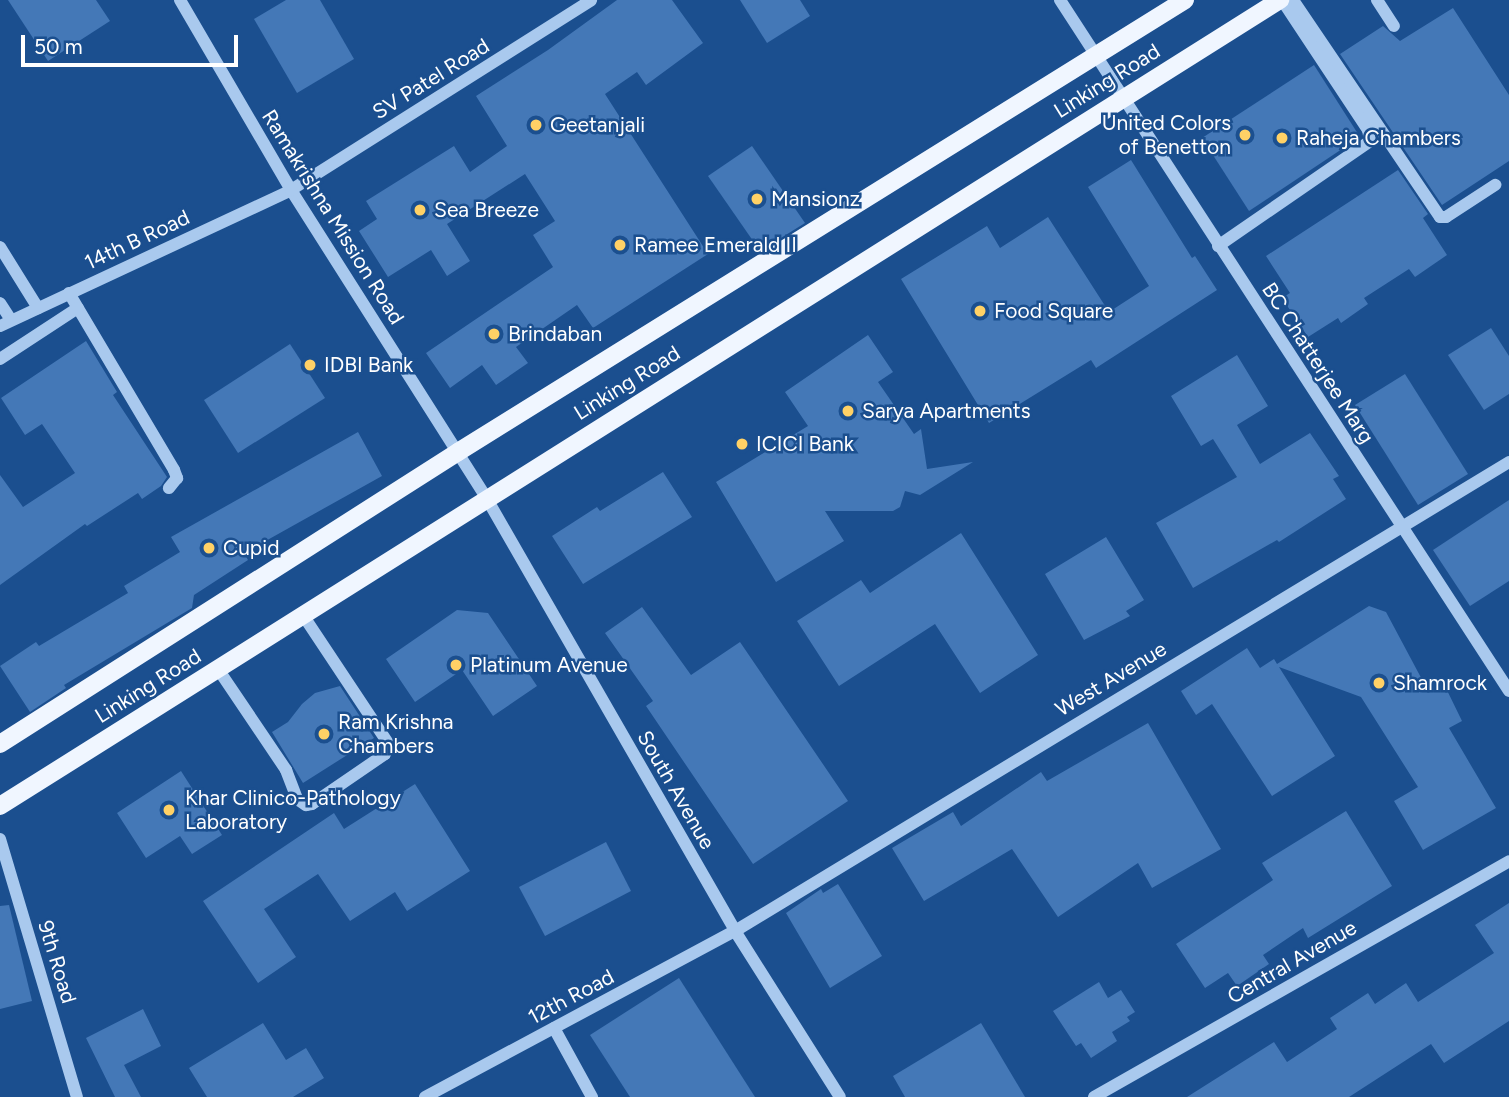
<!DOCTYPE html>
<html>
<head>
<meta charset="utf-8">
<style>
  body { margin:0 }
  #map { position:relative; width:1509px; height:1097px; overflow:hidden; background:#1b4f8f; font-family:Figtree,sans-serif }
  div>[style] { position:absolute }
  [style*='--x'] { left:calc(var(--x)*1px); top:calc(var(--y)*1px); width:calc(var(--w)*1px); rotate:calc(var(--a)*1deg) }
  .building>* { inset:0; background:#4478b7 }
  .minor>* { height:12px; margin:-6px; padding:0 6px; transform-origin:6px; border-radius:6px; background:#a9c9ee }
  .major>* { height:18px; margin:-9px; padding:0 9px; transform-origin:9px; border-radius:9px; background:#f0f6ff }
  .dots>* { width:19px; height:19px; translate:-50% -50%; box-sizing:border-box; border:4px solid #1b4f8f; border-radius:50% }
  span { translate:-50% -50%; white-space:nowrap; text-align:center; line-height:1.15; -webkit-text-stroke:5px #1b4f8f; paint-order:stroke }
  .street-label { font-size:21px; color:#fff }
  .poi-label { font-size:21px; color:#fff }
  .right { translate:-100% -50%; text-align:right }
  .left { translate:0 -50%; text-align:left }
  .scale { position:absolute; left:21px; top:35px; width:217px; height:32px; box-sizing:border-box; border:4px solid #fff; border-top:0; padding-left:9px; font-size:21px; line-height:24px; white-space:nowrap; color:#fff; -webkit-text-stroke:5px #1b4f8f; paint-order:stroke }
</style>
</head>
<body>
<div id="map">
  <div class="building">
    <div style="clip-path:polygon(8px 0,96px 0,110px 21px,48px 61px)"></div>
    <div style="clip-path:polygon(286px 0,320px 0,354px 59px,297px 93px,254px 19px)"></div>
    <div style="clip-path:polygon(617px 0,672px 0,703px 43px,646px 85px,637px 72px,605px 94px,708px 254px,593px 328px,577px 305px,516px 347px,528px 363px,496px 385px,482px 365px,450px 388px,426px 353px,553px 267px,533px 235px,555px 221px,525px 174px,447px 224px,470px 261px,447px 276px,431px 250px,388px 277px,359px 231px,377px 219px,366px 201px,454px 146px,470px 172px,507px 146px,476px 96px,548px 50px)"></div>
    <div style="clip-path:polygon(740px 0,800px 0,810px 16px,767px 43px)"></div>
    <div style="clip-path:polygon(1453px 8px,1509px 95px,1509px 161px,1442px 205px,1340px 54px,1383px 26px,1400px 41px)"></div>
    <div style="clip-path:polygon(1314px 65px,1360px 137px,1249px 211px,1202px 138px)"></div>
    <div style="clip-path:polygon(752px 146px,805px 223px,760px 251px,708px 176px)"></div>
    <div style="clip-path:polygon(1131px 160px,1192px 258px,1195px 256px,1217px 290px,1096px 368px,1091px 360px,989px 423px,901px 279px,987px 226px,1000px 248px,1048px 217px,1109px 312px,1149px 286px,1088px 187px)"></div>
    <div style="clip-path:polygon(1398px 170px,1428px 214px,1423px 218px,1447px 255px,1415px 277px,1409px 269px,1364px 298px,1368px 304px,1341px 323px,1338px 318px,1308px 337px,1282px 298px,1290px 293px,1266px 256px)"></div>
    <div style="clip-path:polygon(1491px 328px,1509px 356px,1509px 394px,1484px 410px,1448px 355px)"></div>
    <div style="clip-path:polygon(868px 335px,893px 372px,878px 382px,914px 434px,921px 429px,927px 469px,973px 462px,920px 495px,905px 491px,900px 507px,893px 511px,825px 511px,844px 541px,776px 582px,716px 482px,808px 426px,785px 392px)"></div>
    <div style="clip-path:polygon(86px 341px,117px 392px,113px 395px,167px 477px,161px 486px,142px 499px,138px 493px,87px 526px,85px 524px,0 585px,0 475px,23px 507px,75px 473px,42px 424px,25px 435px,1px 398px)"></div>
    <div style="clip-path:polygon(290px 344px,325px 398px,238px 453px,204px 400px)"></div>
    <div style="clip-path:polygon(1237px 355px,1268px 406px,1237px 425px,1260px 464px,1310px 433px,1339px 476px,1333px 479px,1346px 499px,1279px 542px,1277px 540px,1193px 588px,1156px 523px,1237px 477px,1213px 439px,1201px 446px,1171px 396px)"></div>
    <div style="clip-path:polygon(1405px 374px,1468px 474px,1418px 505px,1355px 405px)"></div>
    <div style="clip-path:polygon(358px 432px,382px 476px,244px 553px,248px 560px,194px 595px,192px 608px,64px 685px,66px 688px,30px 712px,0 666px,36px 642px,39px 646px,128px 593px,124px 586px,180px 552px,171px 537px)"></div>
    <div style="clip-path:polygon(663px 472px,692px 517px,583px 584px,552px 536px,597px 507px,600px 511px)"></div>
    <div style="clip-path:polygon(1509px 500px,1509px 581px,1470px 606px,1433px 550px)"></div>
    <div style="clip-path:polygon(961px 533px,1038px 655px,980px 693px,935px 624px,839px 686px,797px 621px,861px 580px,870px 593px)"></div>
    <div style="clip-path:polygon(1106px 537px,1144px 600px,1126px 611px,1130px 616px,1084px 640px,1045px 574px)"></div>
    <div style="clip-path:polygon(1369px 606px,1386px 612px,1426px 687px,1442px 680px,1462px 721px,1449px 728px,1496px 808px,1423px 850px,1394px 801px,1418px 787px,1361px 697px,1279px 667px,1335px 756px,1272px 796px,1212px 704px,1196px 715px,1181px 691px,1247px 648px,1260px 668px,1274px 659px,1277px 664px)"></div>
    <div style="clip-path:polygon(642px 607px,691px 675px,740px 642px,848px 801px,753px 864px,646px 706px,653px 701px,605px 633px)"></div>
    <div style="clip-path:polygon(457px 610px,488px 613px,537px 686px,493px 716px,462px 670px,415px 702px,386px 659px)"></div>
    <div style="clip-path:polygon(340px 686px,374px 738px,303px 783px,272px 732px,288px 722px,302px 704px,315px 693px)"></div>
    <div style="clip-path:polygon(1148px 723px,1221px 849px,1152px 888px,1138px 863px,1058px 917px,1012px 849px,924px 901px,892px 848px,953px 812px,961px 826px,1041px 772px,1047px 781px)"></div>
    <div style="clip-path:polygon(181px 771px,222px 835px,192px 854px,180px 836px,146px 858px,117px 813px)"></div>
    <div style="clip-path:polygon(415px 784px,470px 871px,407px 911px,395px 892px,350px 921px,318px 874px,264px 909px,296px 957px,258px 983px,203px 901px,334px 813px,344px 829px)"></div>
    <div style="clip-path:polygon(1346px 811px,1392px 886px,1308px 938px,1303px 928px,1263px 955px,1269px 964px,1237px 986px,1228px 973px,1205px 988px,1176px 944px,1273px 880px,1262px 863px)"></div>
    <div style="clip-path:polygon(606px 842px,631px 891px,545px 936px,519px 887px)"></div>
    <div style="clip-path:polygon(838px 884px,882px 956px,830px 988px,786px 913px,821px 889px,823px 893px)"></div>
    <div style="clip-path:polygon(1509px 903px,1509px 1021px,1444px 1063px,1431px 1044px,1349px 1097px,1187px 1097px,1274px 1042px,1287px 1062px,1337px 1029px,1330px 1018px,1368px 993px,1375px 1004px,1406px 983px,1418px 1002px,1494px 953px,1475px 925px)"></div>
    <div style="clip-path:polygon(9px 905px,32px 1001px,0 1009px,0 906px)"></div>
    <div style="clip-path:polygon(679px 978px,755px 1097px,630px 1097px,590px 1035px)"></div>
    <div style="clip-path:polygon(1099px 982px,1108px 998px,1121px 990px,1135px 1012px,1127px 1017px,1130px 1021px,1112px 1032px,1117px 1041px,1091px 1058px,1081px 1043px,1076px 1046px,1053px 1011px)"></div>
    <div style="clip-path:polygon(143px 1009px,161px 1046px,124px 1065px,141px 1097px,115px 1097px,86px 1038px)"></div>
    <div style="clip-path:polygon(263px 1023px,286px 1060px,306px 1048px,324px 1078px,293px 1097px,207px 1097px,189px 1068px)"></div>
    <div style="clip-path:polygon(981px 1023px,1025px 1097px,905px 1097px,893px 1076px)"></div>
  </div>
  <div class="minor">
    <div style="--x:180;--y:0;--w:220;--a:59.7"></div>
    <div style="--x:291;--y:190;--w:366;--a:57.6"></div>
    <div style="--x:487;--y:499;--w:498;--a:60.1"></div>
    <div style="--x:735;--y:931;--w:196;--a:57.7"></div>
    <div style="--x:1060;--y:0;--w:824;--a:56.98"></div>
    <div style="--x:1293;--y:0;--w:262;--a:55.9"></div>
    <div style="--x:1440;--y:217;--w:6;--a:0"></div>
    <div style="--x:1446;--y:217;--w:59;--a:-33.1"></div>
    <div style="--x:1377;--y:0;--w:31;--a:57"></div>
    <div style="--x:1218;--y:246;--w:185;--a:-34.6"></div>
    <div style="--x:1370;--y:141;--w:11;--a:-100"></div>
    <div style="--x:1368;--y:130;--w:156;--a:-123.5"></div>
    <div style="--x:0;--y:247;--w:72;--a:58.1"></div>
    <div style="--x:69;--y:293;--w:206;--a:59.3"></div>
    <div style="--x:174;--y:470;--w:9;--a:69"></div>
    <div style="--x:177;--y:478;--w:13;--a:129"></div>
    <div style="--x:0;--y:303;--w:20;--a:57"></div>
    <div style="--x:0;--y:326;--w:321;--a:-25"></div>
    <div style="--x:291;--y:190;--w:355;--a:-32.3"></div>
    <div style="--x:0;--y:359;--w:93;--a:-33.2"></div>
    <div style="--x:218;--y:669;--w:122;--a:56"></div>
    <div style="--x:286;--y:770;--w:31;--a:69"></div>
    <div style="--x:297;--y:799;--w:11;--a:34"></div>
    <div style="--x:306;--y:805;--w:6;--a:-9"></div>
    <div style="--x:312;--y:804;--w:88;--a:-34.4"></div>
    <div style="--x:385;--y:754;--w:11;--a:-75"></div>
    <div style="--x:388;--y:743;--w:154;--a:-123.6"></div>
    <div style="--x:0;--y:839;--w:269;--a:73.4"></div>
    <div style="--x:554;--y:1028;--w:79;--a:61.2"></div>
    <div style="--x:425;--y:1097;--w:352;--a:-28.2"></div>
    <div style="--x:735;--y:931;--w:905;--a:-31.21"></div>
    <div style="--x:1094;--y:1097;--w:477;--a:-29.6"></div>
  </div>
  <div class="major">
    <div style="--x:0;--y:744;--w:543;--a:-32.52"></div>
    <div style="--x:458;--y:452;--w:856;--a:-31.87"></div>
    <div style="--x:0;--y:806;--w:1513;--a:-32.2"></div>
  </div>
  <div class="dots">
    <div style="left:536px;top:125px;background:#ffd166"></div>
    <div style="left:1245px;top:135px;background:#ffd166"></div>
    <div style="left:1282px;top:138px;background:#ffd166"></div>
    <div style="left:757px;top:199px;background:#ffd166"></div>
    <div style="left:420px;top:210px;background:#ffd166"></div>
    <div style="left:620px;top:245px;background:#ffd166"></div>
    <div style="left:980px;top:311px;background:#ffd166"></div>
    <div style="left:494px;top:334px;background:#ffd166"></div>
    <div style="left:310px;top:365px;background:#ffd166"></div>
    <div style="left:848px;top:411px;background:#ffd166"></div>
    <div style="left:742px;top:444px;background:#ffd166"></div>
    <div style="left:209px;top:548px;background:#ffd166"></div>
    <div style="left:456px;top:665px;background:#ffd166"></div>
    <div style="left:1379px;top:683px;background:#ffd166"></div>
    <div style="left:324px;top:734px;background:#ffd166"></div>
    <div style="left:169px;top:810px;background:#ffd166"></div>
  </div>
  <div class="street-label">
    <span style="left:431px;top:79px;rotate:-32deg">SV Patel Road</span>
    <span style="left:1107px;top:81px;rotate:-32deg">Linking Road</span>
    <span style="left:333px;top:217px;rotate:58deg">Ramakrishna Mission Road</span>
    <span style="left:137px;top:240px;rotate:-25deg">14th B Road</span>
    <span style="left:1318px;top:363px;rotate:57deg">BC Chatterjee Marg</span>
    <span style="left:627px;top:383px;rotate:-32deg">Linking Road</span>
    <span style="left:1111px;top:679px;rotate:-31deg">West Avenue</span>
    <span style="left:148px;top:686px;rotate:-32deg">Linking Road</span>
    <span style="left:676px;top:790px;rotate:60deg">South Avenue</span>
    <span style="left:57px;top:962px;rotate:73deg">9th Road</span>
    <span style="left:1292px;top:962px;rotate:-30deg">Central Avenue</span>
    <span style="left:571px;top:997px;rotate:-28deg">12th Road</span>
  </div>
  <div class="poi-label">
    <span class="right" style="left:1231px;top:135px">United Colors<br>of Benetton</span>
    <span class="left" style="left:550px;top:125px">Geetanjali</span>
    <span class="left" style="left:1296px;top:138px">Raheja Chambers</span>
    <span class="left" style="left:771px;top:199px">Mansionz</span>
    <span class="left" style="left:434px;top:210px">Sea Breeze</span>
    <span class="left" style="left:634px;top:245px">Ramee Emerald II</span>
    <span class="left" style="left:994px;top:311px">Food Square</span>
    <span class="left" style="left:508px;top:334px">Brindaban</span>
    <span class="left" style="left:324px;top:365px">IDBI Bank</span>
    <span class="left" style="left:862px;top:411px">Sarya Apartments</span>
    <span class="left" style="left:756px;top:444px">ICICI Bank</span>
    <span class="left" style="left:223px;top:548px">Cupid</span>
    <span class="left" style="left:470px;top:665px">Platinum Avenue</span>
    <span class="left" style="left:1393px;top:683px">Shamrock</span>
    <span class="left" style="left:338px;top:734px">Ram Krishna<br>Chambers</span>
    <span class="left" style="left:185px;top:810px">Khar Clinico-Pathology<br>Laboratory</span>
  </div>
  <div class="scale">50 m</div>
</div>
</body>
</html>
